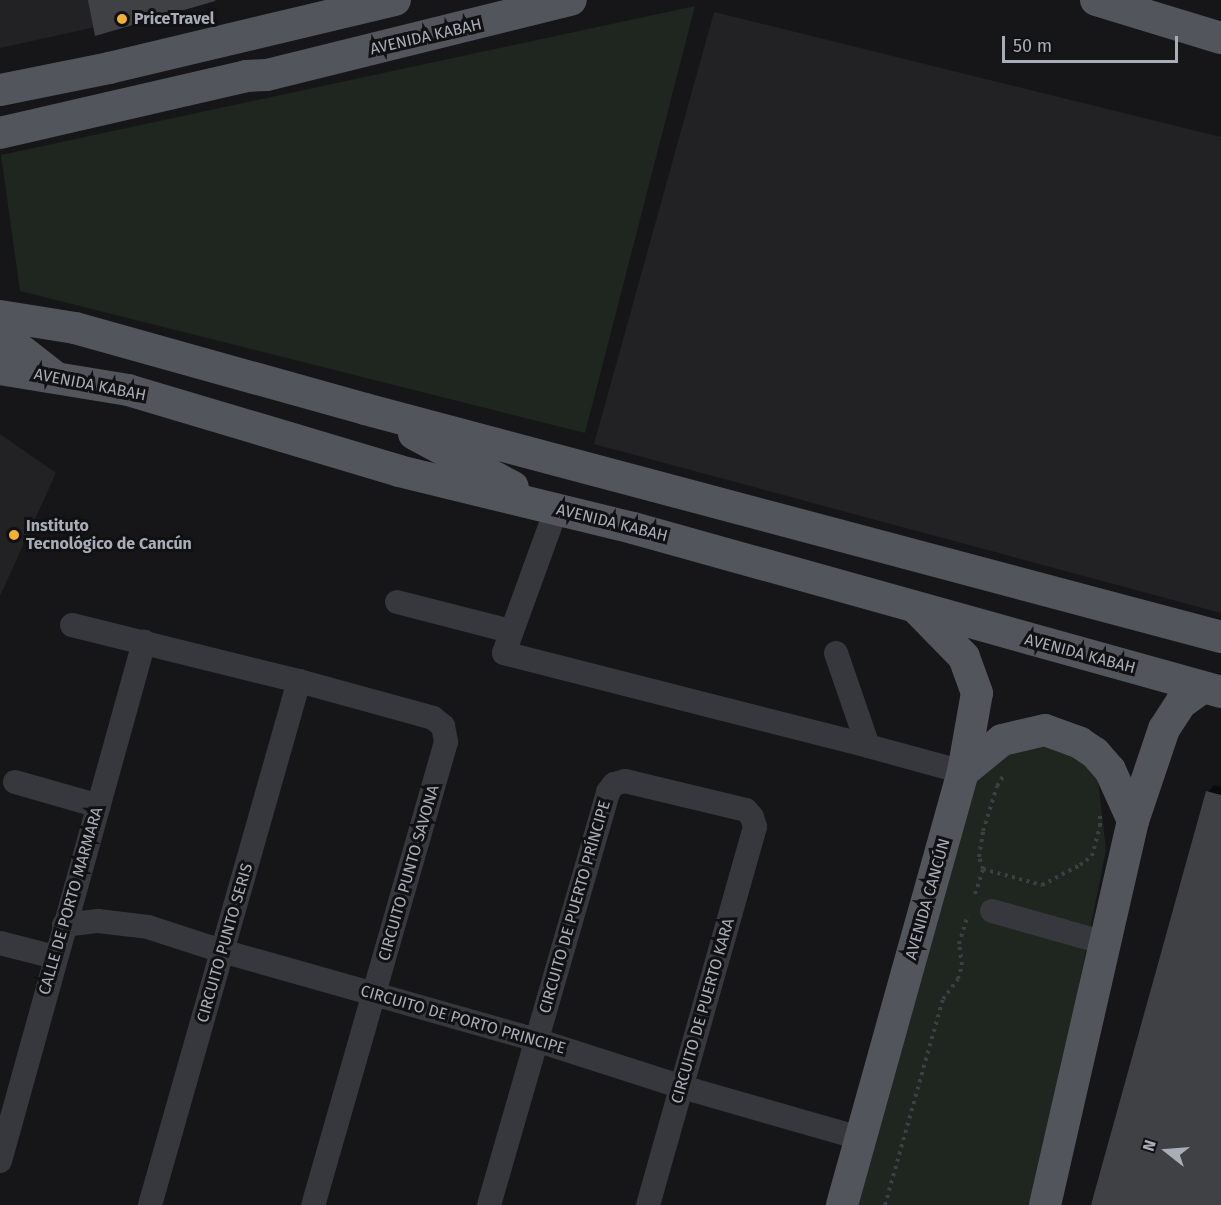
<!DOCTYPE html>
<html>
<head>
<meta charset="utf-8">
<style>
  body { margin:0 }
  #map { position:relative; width:1221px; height:1205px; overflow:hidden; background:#161618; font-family:"Fira Sans",sans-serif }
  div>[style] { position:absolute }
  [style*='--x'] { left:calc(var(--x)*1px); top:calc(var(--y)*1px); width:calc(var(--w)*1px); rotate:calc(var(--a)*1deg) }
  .built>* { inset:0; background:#222225 }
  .green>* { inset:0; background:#1e261f }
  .shadow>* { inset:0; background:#0007 }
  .building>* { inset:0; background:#404145 }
  .path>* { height:4px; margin-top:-2px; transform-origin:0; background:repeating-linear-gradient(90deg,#3d3f44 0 3px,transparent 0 7.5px) }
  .minor>* { height:24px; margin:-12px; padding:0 12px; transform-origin:12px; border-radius:12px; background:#37383d }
  .major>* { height:32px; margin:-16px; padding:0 16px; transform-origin:16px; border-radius:16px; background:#53555c }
  .dots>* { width:16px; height:16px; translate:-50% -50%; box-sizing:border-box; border:3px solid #111113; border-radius:50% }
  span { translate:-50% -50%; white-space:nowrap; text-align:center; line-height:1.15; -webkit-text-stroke:6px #111113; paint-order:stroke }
  .poi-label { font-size:16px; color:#a8adb8; font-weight:700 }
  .left { translate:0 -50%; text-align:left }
  .street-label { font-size:16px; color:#a8adb8 }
  .north { position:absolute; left:1137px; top:1121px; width:60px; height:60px; -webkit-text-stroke:4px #111113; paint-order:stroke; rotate:287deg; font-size:16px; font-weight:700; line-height:24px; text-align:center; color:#a8adb8 }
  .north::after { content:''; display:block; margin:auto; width:21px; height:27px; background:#a8adb8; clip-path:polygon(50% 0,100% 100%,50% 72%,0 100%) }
  .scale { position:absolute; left:1002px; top:36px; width:176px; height:27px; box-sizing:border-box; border:3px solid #a8adb8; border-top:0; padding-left:8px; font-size:18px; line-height:21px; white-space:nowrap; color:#a8adb8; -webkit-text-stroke:4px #111113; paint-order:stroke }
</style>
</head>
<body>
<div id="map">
  <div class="built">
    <div style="clip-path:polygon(0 0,219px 0,0 48px)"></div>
    <div style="clip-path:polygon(714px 12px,1221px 137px,1221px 613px,594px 444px)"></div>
    <div style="clip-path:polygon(0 434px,56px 473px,0 596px)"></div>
  </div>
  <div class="green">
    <div style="clip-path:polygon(695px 6px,585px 433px,20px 291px,1px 155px)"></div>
    <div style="clip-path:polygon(1002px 740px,1095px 753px,1106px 850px,1035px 1205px,845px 1205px,963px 772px)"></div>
  </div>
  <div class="shadow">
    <div style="clip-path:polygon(1214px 785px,1221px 787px,1221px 1205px,1093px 1205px,1208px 792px)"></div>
  </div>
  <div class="building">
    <div style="clip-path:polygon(88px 0,215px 0,215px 1px,95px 36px)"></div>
    <div style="clip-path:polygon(1206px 791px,1221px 795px,1221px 1205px,1091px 1205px)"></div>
  </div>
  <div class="path">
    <div style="--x:983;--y:869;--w:61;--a:15.2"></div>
    <div style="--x:1042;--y:885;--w:43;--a:-27.8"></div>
    <div style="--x:1080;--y:865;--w:15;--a:-37"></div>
    <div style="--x:1092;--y:856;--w:31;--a:-75"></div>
    <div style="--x:1100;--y:826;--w:10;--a:-90"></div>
    <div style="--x:975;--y:894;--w:26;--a:-72"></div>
    <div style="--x:983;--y:869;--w:13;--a:-108"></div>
    <div style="--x:979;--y:857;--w:26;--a:-81"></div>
    <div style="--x:983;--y:831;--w:47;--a:-72.7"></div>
    <div style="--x:997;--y:786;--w:13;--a:-58"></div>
    <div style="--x:885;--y:1205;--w:214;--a:-74.3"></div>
    <div style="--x:943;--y:999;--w:25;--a:-53"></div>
    <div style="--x:958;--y:979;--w:15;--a:-74"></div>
    <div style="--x:962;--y:965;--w:21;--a:-98"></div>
    <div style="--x:959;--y:944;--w:30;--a:-73"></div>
  </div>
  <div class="minor">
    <div style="--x:556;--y:510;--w:152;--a:110"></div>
    <div style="--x:504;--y:653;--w:376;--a:14.3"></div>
    <div style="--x:397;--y:602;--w:117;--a:14.4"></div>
    <div style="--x:72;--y:625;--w:234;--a:13.9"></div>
    <div style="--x:299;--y:681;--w:139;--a:15.4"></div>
    <div style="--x:433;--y:718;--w:13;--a:39"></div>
    <div style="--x:443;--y:726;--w:16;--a:79"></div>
    <div style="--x:446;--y:742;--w:482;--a:106"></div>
    <div style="--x:836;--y:653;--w:98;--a:71"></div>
    <div style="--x:868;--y:746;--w:98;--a:15.3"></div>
    <div style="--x:15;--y:782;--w:87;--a:15.9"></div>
    <div style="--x:992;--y:911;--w:118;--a:15.7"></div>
    <div style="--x:64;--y:925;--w:34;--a:-7"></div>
    <div style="--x:98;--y:921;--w:50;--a:6.8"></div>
    <div style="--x:148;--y:927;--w:78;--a:18"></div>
    <div style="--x:222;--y:951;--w:326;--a:15.8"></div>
    <div style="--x:536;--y:1040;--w:153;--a:17.8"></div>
    <div style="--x:682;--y:1087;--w:185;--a:16"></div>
    <div style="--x:0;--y:943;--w:57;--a:14.3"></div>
    <div style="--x:0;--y:1161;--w:539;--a:-74.49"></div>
    <div style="--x:150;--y:1205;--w:545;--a:-74.13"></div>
    <div style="--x:489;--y:1205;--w:430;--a:-73.9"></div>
    <div style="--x:608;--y:792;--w:10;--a:-53"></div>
    <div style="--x:614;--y:784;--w:11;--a:-15"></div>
    <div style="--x:625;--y:781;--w:124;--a:13.5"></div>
    <div style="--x:746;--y:810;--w:9;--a:49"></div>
    <div style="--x:752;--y:817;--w:10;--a:73"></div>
    <div style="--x:755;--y:827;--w:393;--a:105.8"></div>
  </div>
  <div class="major">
    <div style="--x:1096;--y:0;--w:131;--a:16.9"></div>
    <div style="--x:0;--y:90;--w:111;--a:-11.4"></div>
    <div style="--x:109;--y:68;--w:294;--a:-13.4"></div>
    <div style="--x:0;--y:133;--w:253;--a:-13"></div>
    <div style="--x:246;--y:76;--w:21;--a:-3"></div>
    <div style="--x:267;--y:75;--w:313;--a:-13.9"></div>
    <div style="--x:0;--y:316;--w:76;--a:9.1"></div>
    <div style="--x:75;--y:328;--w:301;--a:15.6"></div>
    <div style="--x:365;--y:409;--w:886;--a:14.91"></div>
    <div style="--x:0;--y:334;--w:68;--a:37.9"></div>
    <div style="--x:0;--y:369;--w:130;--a:9.3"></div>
    <div style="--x:128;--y:390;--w:283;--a:16.6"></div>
    <div style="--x:399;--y:471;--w:241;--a:13.7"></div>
    <div style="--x:633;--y:528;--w:610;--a:15.58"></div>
    <div style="--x:414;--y:434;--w:112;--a:28.2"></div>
    <div style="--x:963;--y:772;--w:50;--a:-39.4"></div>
    <div style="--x:1002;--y:740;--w:44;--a:-13.1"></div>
    <div style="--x:1045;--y:730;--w:37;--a:20"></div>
    <div style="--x:1080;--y:743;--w:18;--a:34"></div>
    <div style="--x:1095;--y:753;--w:23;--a:49"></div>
    <div style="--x:1110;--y:770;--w:56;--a:65.7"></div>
    <div style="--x:842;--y:1205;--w:450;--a:-74.4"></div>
    <div style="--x:963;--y:772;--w:80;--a:-80"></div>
    <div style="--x:977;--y:693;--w:38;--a:-110"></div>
    <div style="--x:964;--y:657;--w:67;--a:-134.4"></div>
    <div style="--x:1045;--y:1205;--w:394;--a:-77.1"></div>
    <div style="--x:1133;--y:821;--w:97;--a:-71.4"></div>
    <div style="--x:1164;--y:729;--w:31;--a:-57"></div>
    <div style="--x:1181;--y:703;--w:26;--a:-36"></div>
  </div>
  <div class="dots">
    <div style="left:122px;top:19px;background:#f2b134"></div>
    <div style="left:14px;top:535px;background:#f2b134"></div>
  </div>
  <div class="poi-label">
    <span class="left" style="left:134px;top:19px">PriceTravel</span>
    <span class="left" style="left:26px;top:535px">Instituto<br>Tecnológico de Cancún</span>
  </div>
  <div class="street-label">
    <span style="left:426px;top:37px;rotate:-13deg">AVENIDA KABAH</span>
    <span style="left:90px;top:385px;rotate:11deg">AVENIDA KABAH</span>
    <span style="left:612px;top:523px;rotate:14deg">AVENIDA KABAH</span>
    <span style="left:1080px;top:654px;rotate:15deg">AVENIDA KABAH</span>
    <span style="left:409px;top:873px;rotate:-74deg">CIRCUITO PUNTO SAVONA</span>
    <span style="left:928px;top:899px;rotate:-74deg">AVENIDA CANCÚN</span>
    <span style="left:71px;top:901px;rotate:-74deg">CALLE DE PORTO MARMARA</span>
    <span style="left:575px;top:907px;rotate:-74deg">CIRCUITO DE PUERTO PRÍNCIPE</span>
    <span style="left:225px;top:943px;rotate:-74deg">CIRCUITO PUNTO SERIS</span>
    <span style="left:703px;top:1011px;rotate:-74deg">CIRCUITO DE PUERTO KARA</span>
    <span style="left:463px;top:1020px;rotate:16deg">CIRCUITO DE PORTO PRINCIPE</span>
  </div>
  <div class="north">N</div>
  <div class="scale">50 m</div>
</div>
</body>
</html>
